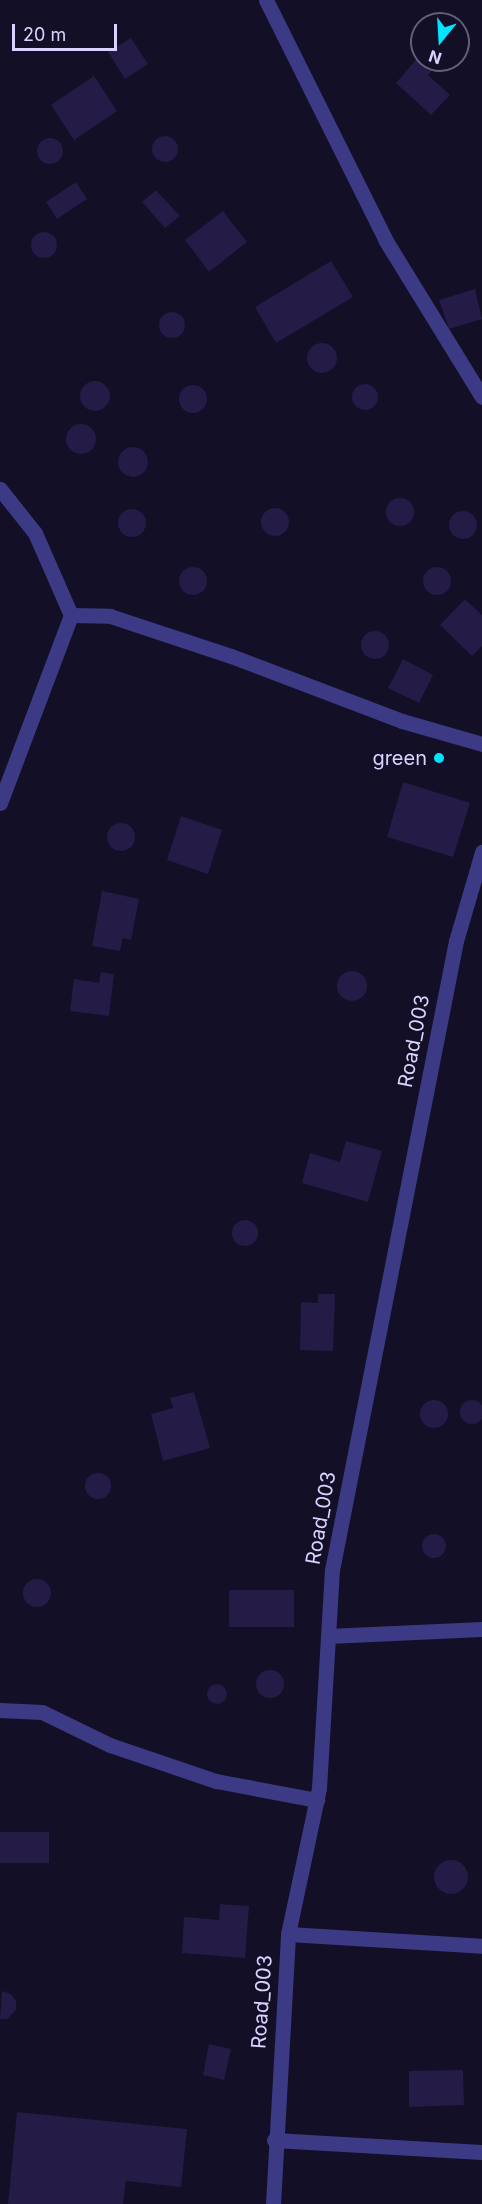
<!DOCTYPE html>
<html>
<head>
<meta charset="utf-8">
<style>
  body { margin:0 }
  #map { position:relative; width:482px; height:2204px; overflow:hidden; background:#130f26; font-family:Inter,sans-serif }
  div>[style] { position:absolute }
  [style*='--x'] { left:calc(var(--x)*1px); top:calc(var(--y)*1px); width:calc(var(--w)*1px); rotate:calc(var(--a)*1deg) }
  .building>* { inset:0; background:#241b47 }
  .round { border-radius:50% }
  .street>* { height:15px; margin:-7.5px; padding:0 7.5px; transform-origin:7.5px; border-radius:7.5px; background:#3d3a85 }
  .dots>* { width:16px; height:16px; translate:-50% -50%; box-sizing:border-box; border:3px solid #130f26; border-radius:50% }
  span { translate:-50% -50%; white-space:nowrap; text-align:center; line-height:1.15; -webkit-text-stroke:4.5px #130f26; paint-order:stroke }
  .poi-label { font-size:20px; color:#d9d4ff }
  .right { translate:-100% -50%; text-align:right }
  .street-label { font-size:20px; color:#d9d4ff }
  .north { position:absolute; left:410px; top:12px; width:60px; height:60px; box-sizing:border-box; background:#130f26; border:2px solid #625e7d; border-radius:50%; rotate:198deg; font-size:16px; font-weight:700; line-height:24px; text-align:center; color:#d9d4ff }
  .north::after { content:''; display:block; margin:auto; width:21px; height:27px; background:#00e5ff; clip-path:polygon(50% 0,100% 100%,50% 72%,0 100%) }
  .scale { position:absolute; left:12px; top:24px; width:105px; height:27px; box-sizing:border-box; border:3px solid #d9d4ff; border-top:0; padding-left:8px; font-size:18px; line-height:21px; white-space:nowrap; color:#d9d4ff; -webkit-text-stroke:4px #130f26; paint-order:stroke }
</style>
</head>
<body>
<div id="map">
  <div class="building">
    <div style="clip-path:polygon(131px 38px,148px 64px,125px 79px,108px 52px)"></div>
    <div style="clip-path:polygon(422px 53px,422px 60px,431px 60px,436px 65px,428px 75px,450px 95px,431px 115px,396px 83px)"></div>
    <div style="clip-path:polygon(94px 76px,117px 111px,74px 140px,51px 105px)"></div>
    <div class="round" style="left:152px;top:136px;width:26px;height:26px"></div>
    <div class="round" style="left:37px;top:138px;width:26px;height:26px"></div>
    <div style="clip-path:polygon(76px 182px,87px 199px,57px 219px,46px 202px)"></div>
    <div style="clip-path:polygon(156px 190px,180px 216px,165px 228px,142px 202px)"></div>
    <div style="clip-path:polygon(223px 211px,247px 242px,209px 272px,185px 240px)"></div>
    <div class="round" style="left:31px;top:232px;width:26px;height:26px"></div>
    <div style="clip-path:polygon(331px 261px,353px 297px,276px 343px,255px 307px)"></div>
    <div style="clip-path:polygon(475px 289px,482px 319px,449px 329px,439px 300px)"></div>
    <div class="round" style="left:159px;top:312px;width:26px;height:26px"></div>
    <div class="round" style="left:307px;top:343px;width:30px;height:30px"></div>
    <div class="round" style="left:80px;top:381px;width:30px;height:30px"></div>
    <div class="round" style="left:352px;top:384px;width:26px;height:26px"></div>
    <div class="round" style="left:179px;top:385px;width:28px;height:28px"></div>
    <div class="round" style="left:66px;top:424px;width:30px;height:30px"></div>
    <div class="round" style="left:118px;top:447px;width:30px;height:30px"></div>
    <div class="round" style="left:386px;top:498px;width:28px;height:28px"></div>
    <div class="round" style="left:261px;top:508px;width:28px;height:28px"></div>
    <div class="round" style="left:118px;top:509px;width:28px;height:28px"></div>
    <div class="round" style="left:449px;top:511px;width:28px;height:28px"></div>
    <div class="round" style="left:423px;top:567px;width:28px;height:28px"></div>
    <div class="round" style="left:179px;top:567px;width:28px;height:28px"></div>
    <div style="clip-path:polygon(465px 599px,482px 615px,482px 646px,472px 656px,440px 625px)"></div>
    <div class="round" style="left:361px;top:631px;width:28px;height:28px"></div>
    <div style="clip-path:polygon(403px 659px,433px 675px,419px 703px,388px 688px)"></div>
    <div style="clip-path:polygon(403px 782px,470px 803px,453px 857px,387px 837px)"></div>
    <div style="clip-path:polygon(181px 816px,222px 830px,208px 874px,167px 860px)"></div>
    <div class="round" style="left:107px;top:823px;width:28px;height:28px"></div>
    <div style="clip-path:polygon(102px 891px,139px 899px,131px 940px,123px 938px,120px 951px,92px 946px)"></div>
    <div class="round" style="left:337px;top:971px;width:30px;height:30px"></div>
    <div style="clip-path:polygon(101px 972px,114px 974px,109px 1016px,70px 1011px,74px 979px,99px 983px)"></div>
    <div style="clip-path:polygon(346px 1141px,382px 1151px,368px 1202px,302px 1183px,310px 1153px,340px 1162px)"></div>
    <div class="round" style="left:232px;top:1220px;width:26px;height:26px"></div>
    <div style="clip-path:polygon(318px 1294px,335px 1294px,333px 1351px,300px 1350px,301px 1302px,318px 1303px)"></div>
    <div style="clip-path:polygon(194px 1392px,210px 1448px,163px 1461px,151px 1414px,173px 1408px,170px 1398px)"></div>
    <div class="round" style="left:460px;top:1400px;width:24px;height:24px"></div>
    <div class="round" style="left:420px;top:1400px;width:28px;height:28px"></div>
    <div class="round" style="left:85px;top:1473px;width:26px;height:26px"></div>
    <div class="round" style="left:422px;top:1534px;width:24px;height:24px"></div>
    <div class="round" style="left:23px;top:1579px;width:28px;height:28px"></div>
    <div style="clip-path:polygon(229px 1590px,294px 1590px,294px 1627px,229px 1627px)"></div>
    <div class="round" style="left:256px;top:1670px;width:28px;height:28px"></div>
    <div class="round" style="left:207px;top:1684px;width:20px;height:20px"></div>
    <div style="clip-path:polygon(0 1832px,49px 1832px,49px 1863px,0 1863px)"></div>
    <div class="round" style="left:434px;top:1860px;width:34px;height:34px"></div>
    <div style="clip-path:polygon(220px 1904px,249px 1906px,245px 1958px,182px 1953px,184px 1917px,219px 1920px)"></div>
    <div style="clip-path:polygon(2px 1991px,11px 1994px,16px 2001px,16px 2010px,7px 2019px,0 2019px)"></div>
    <div style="clip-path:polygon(209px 2044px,231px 2049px,224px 2080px,203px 2075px)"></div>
    <div style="clip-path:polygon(463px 2070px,464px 2105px,409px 2107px,409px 2071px)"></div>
    <div style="clip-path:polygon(17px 2112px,187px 2129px,181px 2187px,126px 2181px,123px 2204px,8px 2204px)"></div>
  </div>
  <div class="street">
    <div style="--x:266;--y:0;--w:269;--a:63.5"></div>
    <div style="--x:386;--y:241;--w:183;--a:58.4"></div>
    <div style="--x:0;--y:489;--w:56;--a:51.5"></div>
    <div style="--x:35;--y:533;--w:90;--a:66.3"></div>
    <div style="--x:0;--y:803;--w:201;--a:-69.3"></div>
    <div style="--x:71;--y:615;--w:39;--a:1"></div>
    <div style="--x:110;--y:616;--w:127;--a:18.3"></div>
    <div style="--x:231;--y:656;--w:183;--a:20.8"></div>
    <div style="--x:402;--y:721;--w:83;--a:16"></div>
    <div style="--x:328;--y:1636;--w:154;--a:-2.6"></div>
    <div style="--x:0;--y:1710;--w:42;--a:2.7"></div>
    <div style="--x:42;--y:1712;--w:76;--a:25.9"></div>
    <div style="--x:110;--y:1745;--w:112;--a:18.8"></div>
    <div style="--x:216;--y:1781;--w:103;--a:10.7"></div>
    <div style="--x:288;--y:1934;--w:194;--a:3.5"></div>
    <div style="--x:274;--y:2140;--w:208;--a:3.3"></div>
    <div style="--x:273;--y:2204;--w:270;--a:-86.8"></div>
    <div style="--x:288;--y:1934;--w:149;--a:-78"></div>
    <div style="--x:319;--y:1788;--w:218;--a:-86.6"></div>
    <div style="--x:332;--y:1570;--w:641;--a:-78.85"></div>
    <div style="--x:456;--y:941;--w:93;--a:-73.7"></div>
  </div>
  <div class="dots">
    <div style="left:439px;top:758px;background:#00e5ff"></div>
  </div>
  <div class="poi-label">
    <span class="right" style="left:427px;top:758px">green</span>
  </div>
  <div class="street-label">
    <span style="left:414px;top:1041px;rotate:-79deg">Road_003</span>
    <span style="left:321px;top:1518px;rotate:-80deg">Road_003</span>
    <span style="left:262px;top:2002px;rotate:-86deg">Road_003</span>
  </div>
  <div class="north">N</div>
  <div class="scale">20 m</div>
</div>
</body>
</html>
